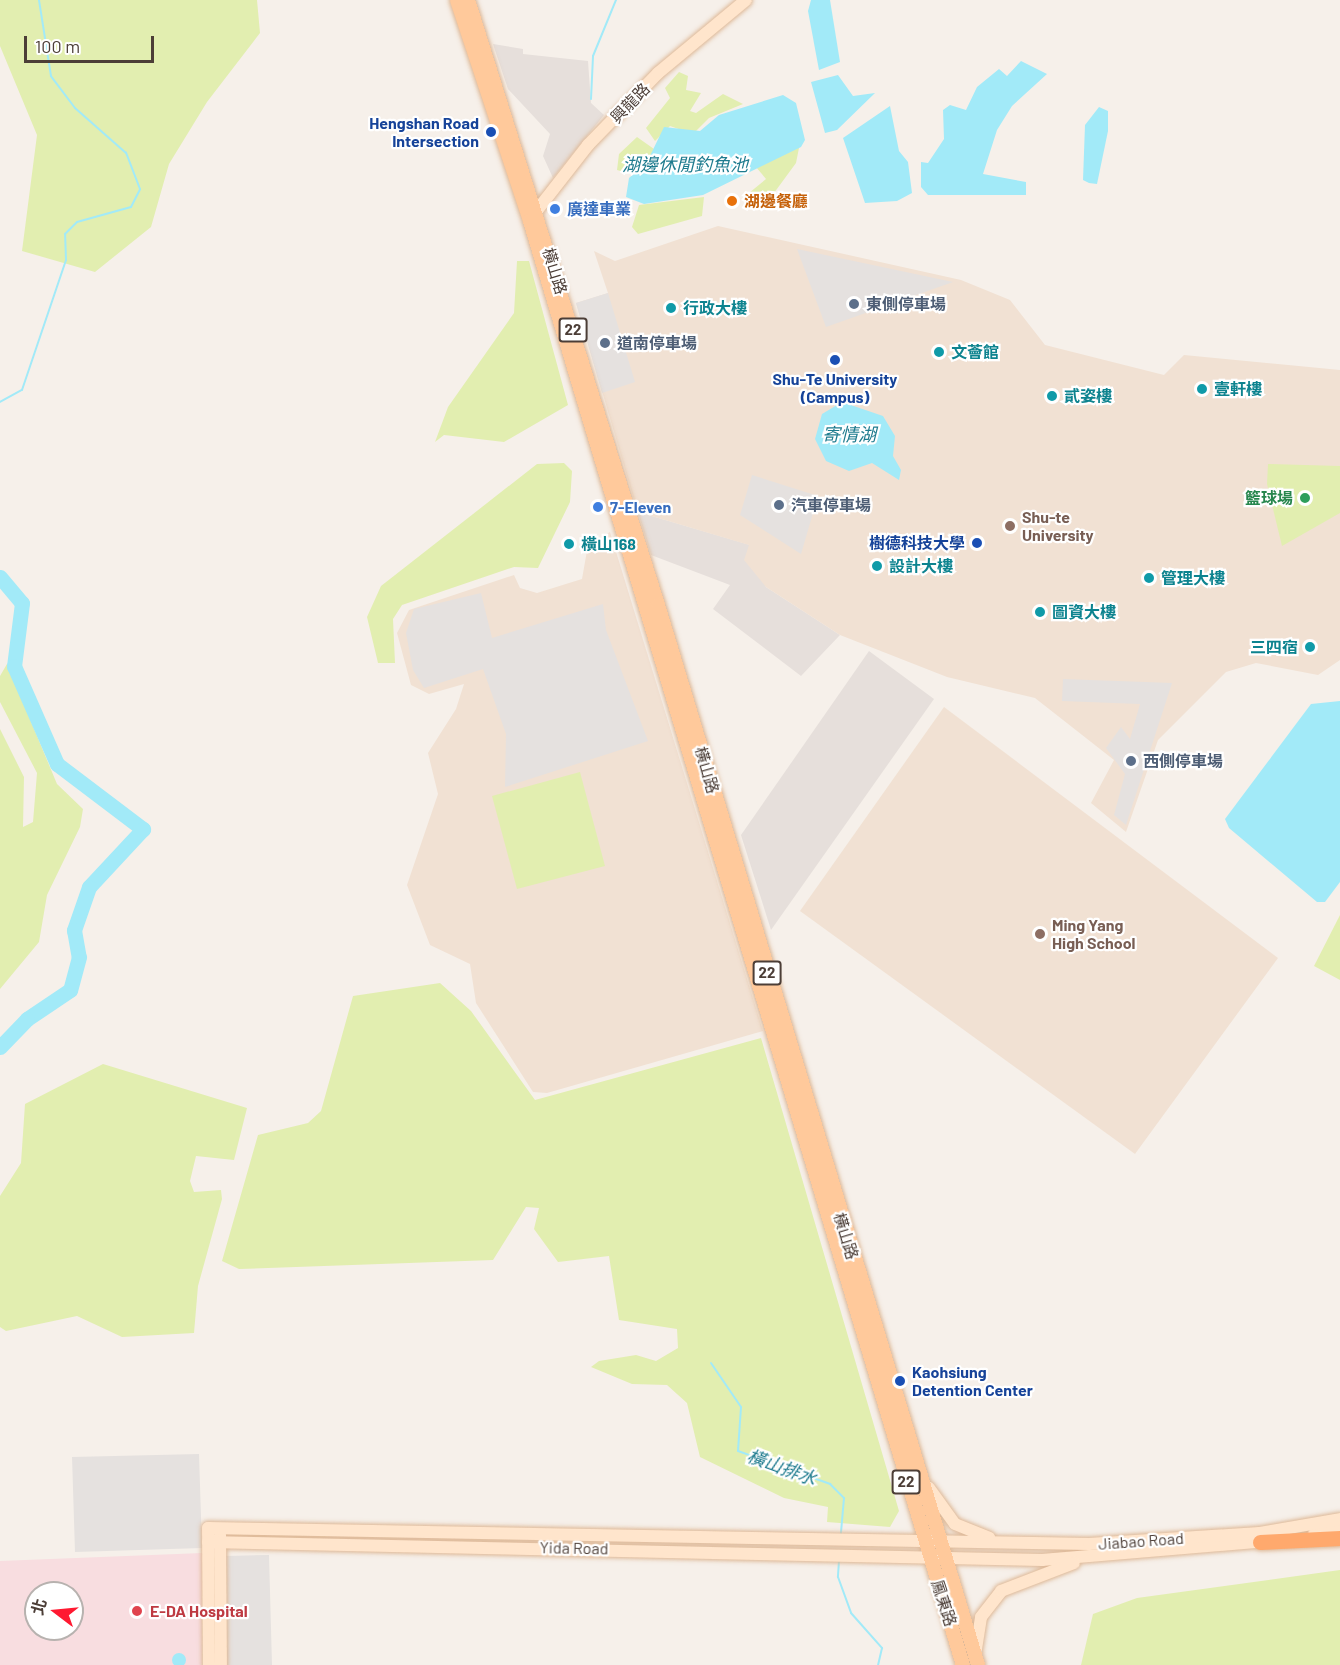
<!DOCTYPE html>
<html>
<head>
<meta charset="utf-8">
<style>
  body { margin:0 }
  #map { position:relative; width:1340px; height:1665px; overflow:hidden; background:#f6f0ea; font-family:Barlow,"Noto Sans TC",sans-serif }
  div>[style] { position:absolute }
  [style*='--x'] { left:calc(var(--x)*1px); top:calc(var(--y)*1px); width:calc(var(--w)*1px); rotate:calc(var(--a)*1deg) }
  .industrial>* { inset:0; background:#e6dfdb }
  .education>* { inset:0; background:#f1e1d3 }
  .medical>* { inset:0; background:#f8dde0 }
  .green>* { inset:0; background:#e2eeb0 }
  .parking>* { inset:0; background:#e5e1df }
  .water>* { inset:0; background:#a2eaf8 }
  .round { border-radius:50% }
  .stream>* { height:2px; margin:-1px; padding:0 1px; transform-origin:1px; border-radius:1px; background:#a2eaf8 }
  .river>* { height:15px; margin:-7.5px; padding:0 7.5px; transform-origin:7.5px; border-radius:7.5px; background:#a2eaf8 }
  .roads { filter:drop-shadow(0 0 2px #deb998) drop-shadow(0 0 2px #deb998) }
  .secondary>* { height:12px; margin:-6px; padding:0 6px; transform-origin:6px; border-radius:6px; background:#ffe5cc }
  .primary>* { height:14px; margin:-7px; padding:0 7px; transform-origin:7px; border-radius:7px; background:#ffc99b }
  .highway>* { height:15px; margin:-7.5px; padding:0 7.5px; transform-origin:7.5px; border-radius:7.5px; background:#ffa96d }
  .dots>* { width:16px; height:16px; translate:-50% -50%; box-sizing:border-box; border:3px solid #fff; border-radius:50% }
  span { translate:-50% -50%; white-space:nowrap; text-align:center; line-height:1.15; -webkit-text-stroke:4.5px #fff; paint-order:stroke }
  .shield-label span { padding:2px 4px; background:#fff; border:2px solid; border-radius:4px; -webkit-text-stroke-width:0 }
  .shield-label { font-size:15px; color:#4c3e37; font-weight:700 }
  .street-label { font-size:16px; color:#4c3e37 }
  .transit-label { font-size:16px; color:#164399; font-weight:700 }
  .right { translate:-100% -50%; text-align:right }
  .left { translate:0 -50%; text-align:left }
  .food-label { font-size:16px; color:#c56008; font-weight:700 }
  .shop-label { font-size:16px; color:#366cbe; font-weight:700 }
  .service-label { font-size:16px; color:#4e5e75; font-weight:700 }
  .culture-label { font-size:16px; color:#0d838f; font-weight:700 }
  .leisure-label { font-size:16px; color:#27864d; font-weight:700 }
  .education-label { font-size:16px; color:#785e54; font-weight:700 }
  .health-label { font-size:16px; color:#be3a42; font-weight:700 }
  .water-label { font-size:18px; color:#1e7b8e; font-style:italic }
  .north { position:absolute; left:24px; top:1581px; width:60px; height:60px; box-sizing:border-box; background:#fff; border:2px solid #b7b2af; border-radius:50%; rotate:286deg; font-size:16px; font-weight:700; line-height:24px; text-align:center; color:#4c3e37 }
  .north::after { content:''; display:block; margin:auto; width:21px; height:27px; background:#ff1931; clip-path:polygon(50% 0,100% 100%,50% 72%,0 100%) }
  .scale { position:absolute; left:24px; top:36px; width:130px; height:27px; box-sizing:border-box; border:3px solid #4c3e37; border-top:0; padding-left:8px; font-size:18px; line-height:21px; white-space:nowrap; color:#4c3e37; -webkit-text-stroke:4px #fff; paint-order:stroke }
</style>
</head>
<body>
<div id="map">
  <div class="industrial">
    <div style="clip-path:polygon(493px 44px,523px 49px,523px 54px,588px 61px,591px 103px,604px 115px,553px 178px,543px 156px,550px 134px,508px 89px)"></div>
    <div style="clip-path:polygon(635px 503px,645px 514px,750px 545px,766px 587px,840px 635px,801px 676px,713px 609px,730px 585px,651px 555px)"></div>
    <div style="clip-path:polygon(869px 651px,934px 699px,771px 930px,741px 835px)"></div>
  </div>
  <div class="education">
    <div style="clip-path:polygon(718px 226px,961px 280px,1010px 300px,1045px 345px,1164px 375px,1184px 355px,1340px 370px,1340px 660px,1318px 675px,1256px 663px,1226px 672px,1158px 740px,1126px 832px,1091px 803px,1114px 760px,1035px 698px,947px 677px,840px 635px,766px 587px,744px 560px,749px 545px,645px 514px,635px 503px,576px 303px,608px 293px,594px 251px,615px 261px)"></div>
    <div style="clip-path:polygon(610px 532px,763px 1031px,547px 1093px,533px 1092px,476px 1003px,470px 964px,430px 945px,407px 885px,438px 794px,428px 753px,456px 709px,464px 684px,429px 694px,411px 685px,397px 633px,409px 610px,514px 575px,520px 588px,537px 593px,582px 579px,588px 545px)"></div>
    <div style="clip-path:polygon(944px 707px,1278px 958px,1135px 1154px,800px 911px)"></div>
  </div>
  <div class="medical">
    <div style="clip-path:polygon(evenodd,202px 1553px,202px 1665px,0 1665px,0 1561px,202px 1553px,36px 1593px,72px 1593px,72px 1629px,36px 1629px,36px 1593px)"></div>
  </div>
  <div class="green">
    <div style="clip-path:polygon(0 0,257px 0,260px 33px,207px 102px,169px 164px,151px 227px,95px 272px,22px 251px,37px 135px,0 46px)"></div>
    <div style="clip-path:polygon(679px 72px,688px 76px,686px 90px,701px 93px,690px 111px,696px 113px,723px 94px,743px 104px,709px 118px,693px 134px,670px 126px,655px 141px,646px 128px,670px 98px,665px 88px)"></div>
    <div style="clip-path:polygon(637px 137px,654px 149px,652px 162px,646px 158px,631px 174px,617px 170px,619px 154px)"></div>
    <div style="clip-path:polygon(800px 143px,796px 163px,774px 193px,763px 192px,754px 204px,749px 193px,766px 179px,756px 167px)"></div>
    <div style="clip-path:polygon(704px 197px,702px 216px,638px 234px,632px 227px,639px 205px)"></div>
    <div style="clip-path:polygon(517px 261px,529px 261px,568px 405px,504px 442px,444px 435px,435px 442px,448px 407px,514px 313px)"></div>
    <div style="clip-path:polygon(564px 463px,572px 471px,570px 502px,538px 568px,514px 567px,402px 605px,393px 619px,395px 663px,378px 663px,367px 617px,381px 586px,537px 464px)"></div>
    <div style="clip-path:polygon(1268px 464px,1340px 466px,1340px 513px,1282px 546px,1267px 484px)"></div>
    <div style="clip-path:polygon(7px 664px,57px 784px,83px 809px,80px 827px,47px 895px,39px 942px,0 989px,0 729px,24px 777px,23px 827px,33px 822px,37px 773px,0 702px,0 676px)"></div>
    <div style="clip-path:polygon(580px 772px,605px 866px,517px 889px,492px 796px)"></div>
    <div style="clip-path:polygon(1340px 915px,1340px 980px,1314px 966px)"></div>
    <div style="clip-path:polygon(440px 983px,471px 1011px,535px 1100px,761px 1038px,899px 1511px,890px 1527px,827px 1522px,828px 1507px,784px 1498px,700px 1457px,687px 1403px,667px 1385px,632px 1384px,591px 1367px,599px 1361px,636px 1355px,656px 1361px,678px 1348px,677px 1329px,619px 1320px,609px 1256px,558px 1262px,534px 1229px,539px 1208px,526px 1207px,493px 1260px,239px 1269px,222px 1261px,258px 1135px,308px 1123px,321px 1111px,353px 996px)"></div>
    <div style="clip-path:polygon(103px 1064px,247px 1108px,234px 1160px,196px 1156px,190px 1181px,194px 1192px,221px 1190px,222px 1199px,198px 1286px,194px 1333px,122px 1337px,77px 1316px,6px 1331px,0 1327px,0 1196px,21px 1163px,25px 1104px)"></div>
    <div style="clip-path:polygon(1340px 1570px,1340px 1665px,1081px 1665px,1093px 1614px,1137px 1598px)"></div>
  </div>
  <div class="parking">
    <div style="clip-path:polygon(797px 249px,953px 282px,826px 327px)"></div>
    <div style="clip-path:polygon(608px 293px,635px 382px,602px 393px,576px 303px)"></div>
    <div style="clip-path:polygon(752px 475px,818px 496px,801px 554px,740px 515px)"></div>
    <div style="clip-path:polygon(481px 593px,492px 638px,603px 604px,606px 630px,648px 741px,505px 787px,506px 734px,483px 669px,424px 688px,413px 670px,406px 633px,414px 609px)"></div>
    <div style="clip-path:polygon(1063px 679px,1172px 683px,1126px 825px,1114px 815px,1125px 774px,1106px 748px,1121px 727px,1130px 739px,1140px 704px,1062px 701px)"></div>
    <div style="clip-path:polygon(199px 1454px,202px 1548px,75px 1552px,72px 1457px)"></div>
    <div style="clip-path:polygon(269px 1555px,272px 1665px,226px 1665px,225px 1556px)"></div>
  </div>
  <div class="water">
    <div style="clip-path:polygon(811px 0,830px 0,840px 62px,819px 70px,808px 11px)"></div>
    <div style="clip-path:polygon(1021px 61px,1047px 74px,1012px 106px,997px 130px,983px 174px,1026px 182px,1026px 195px,928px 195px,921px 187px,921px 162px,928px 163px,944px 139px,943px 110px,950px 105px,966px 110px,977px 87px,999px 69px,1007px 76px)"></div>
    <div style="clip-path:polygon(838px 75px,853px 96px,875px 93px,837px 130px,825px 133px,811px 82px)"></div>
    <div style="clip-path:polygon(783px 95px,796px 103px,805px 140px,801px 147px,703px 195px,644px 204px,626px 197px,629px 178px,647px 162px,664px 127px,700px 131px,719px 115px)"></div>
    <div style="clip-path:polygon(890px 106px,899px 151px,908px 162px,912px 193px,897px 201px,865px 203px,843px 138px)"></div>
    <div style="clip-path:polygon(1099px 107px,1108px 111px,1108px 131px,1097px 184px,1089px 183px,1083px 180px,1085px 125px)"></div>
    <div style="clip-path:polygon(842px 402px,883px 416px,895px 436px,893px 456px,901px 470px,899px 480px,872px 463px,849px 471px,826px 461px,815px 439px,822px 414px)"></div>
    <div style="clip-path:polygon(1340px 701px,1340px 882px,1325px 902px,1317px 902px,1229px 828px,1225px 819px,1311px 704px)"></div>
    <div class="round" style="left:172px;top:1653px;width:14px;height:14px"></div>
  </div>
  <div class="stream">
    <div style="--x:591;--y:99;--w:43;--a:-87.3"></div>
    <div style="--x:593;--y:56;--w:61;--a:-67.7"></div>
    <div style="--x:0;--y:402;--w:25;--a:-29"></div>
    <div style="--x:22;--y:390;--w:137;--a:-71.3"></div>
    <div style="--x:66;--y:260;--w:26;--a:-92"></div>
    <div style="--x:65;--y:234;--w:17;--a:-45"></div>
    <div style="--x:77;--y:222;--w:56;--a:-15.5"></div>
    <div style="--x:131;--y:207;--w:20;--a:-63"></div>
    <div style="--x:140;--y:189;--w:39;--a:-111"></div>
    <div style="--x:126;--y:153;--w:68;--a:-138.6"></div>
    <div style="--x:75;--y:108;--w:40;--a:-127"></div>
    <div style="--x:51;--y:76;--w:77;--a:-99"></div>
    <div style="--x:711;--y:1363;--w:53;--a:55.7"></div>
    <div style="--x:741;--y:1407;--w:44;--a:93.9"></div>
    <div style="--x:738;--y:1451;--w:98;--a:19.7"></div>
    <div style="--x:830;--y:1484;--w:20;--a:45"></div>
    <div style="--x:844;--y:1498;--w:36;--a:95"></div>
    <div style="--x:839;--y:1561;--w:16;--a:94"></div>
    <div style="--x:838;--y:1577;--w:38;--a:70"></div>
    <div style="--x:851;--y:1613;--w:47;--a:48.5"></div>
    <div style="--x:882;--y:1648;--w:17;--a:103"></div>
  </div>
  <div class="river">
    <div style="--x:0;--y:577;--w:34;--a:50"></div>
    <div style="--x:22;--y:603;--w:64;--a:97.2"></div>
    <div style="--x:14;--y:666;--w:107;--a:66.3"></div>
    <div style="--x:57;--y:764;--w:108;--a:37.1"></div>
    <div style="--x:143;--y:829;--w:79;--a:133"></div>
    <div style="--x:89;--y:887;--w:46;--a:109.2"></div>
    <div style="--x:74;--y:930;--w:27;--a:80"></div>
    <div style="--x:79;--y:957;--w:34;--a:105"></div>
    <div style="--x:70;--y:990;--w:52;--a:146"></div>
    <div style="--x:27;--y:1019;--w:39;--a:134"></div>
  </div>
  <div class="roads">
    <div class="secondary">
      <div style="--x:531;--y:218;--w:93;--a:-52"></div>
      <div style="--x:588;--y:145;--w:100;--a:-45.8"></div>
      <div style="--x:658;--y:73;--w:114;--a:-39.7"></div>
      <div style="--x:929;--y:1488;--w:44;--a:54.2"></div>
      <div style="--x:955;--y:1524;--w:37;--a:22"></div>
      <div style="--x:1314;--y:1534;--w:26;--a:-11"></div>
      <div style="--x:220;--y:1535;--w:130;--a:89.6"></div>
      <div style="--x:208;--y:1542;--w:834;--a:1.24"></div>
      <div style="--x:1042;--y:1560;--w:226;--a:-4.8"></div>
      <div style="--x:976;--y:1649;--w:32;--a:-81"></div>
      <div style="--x:981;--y:1617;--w:33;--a:-52"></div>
      <div style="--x:1001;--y:1591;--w:78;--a:-21"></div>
      <div style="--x:209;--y:1665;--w:137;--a:-90.4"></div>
      <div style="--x:208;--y:1528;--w:881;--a:1.04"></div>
      <div style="--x:1089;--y:1544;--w:171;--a:-3.7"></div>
      <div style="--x:1260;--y:1533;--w:81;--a:-9.9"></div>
    </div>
    <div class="primary">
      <div style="--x:457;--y:0;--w:233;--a:71.7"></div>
      <div style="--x:530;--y:221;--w:1508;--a:73.31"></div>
      <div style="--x:468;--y:0;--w:634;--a:72.57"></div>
      <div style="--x:658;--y:605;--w:1107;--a:73.2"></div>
    </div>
    <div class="highway">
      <div style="--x:1260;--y:1542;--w:80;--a:-2.9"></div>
    </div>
  </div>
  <div class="dots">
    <div style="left:491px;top:132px;background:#1a4fb4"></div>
    <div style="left:732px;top:201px;background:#e8710a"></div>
    <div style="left:555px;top:209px;background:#3f7fe0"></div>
    <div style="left:854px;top:304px;background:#5c6f8a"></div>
    <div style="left:671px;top:308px;background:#0f9aa8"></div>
    <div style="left:605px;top:343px;background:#5c6f8a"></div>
    <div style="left:939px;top:352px;background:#0f9aa8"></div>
    <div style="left:835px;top:360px;background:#1a4fb4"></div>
    <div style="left:1202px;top:389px;background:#0f9aa8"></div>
    <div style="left:1052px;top:396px;background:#0f9aa8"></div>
    <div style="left:1305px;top:498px;background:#2e9e5b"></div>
    <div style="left:779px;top:505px;background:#5c6f8a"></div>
    <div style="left:598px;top:507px;background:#3f7fe0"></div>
    <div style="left:1010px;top:526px;background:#8d6e63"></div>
    <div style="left:977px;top:543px;background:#1a4fb4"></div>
    <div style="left:569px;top:544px;background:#0f9aa8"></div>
    <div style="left:877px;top:566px;background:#0f9aa8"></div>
    <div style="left:1149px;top:578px;background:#0f9aa8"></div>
    <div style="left:1040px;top:612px;background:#0f9aa8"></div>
    <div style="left:1310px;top:647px;background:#0f9aa8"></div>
    <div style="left:1131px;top:761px;background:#5c6f8a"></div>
    <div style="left:1040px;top:934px;background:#8d6e63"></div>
    <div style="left:900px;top:1381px;background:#1a4fb4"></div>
    <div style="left:137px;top:1611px;background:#e0444e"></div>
  </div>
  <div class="shield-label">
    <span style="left:573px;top:330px">22</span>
    <span style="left:767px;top:973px">22</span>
    <span style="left:906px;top:1482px">22</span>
  </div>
  <div class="street-label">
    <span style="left:630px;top:103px;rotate:-46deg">興龍路</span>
    <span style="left:555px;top:271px;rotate:73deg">橫山路</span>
    <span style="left:707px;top:770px;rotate:74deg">橫山路</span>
    <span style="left:846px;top:1236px;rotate:73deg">橫山路</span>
    <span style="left:1141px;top:1541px;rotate:-4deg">Jiabao Road</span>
    <span style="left:574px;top:1548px;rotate:1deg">Yida Road</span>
    <span style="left:944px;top:1603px;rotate:72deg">鳳東路</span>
  </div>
  <div class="transit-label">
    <span class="right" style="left:479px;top:132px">Hengshan Road<br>Intersection</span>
    <span style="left:835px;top:388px">Shu-Te University<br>(Campus)</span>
    <span class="right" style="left:965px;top:543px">樹德科技大學</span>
    <span class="left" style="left:912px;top:1381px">Kaohsiung<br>Detention Center</span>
  </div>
  <div class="food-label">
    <span class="left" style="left:744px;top:201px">湖邊餐廳</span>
  </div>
  <div class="shop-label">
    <span class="left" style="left:567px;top:209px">廣達車業</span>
    <span class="left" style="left:610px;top:507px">7-Eleven</span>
  </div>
  <div class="service-label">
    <span class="left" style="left:866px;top:304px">東側停車場</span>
    <span class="left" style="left:617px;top:343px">道南停車場</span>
    <span class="left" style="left:791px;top:505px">汽車停車場</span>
    <span class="left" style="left:1143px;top:761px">西側停車場</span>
  </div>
  <div class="culture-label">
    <span class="left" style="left:683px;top:308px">行政大樓</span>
    <span class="left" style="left:951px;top:352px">文薈館</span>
    <span class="left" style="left:1214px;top:389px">壹軒樓</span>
    <span class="left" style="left:1064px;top:396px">貳姿樓</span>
    <span class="left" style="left:581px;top:544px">橫山168</span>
    <span class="left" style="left:889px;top:566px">設計大樓</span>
    <span class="left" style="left:1161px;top:578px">管理大樓</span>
    <span class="left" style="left:1052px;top:612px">圖資大樓</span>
    <span class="right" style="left:1298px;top:647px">三四宿</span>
  </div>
  <div class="leisure-label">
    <span class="right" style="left:1293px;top:498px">籃球場</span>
  </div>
  <div class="education-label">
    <span class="left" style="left:1022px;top:526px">Shu-te<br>University</span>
    <span class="left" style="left:1052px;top:934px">Ming Yang<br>High School</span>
  </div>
  <div class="health-label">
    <span class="left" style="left:150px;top:1611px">E-DA Hospital</span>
  </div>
  <div class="water-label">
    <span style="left:685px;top:164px">湖邊休閒釣魚池</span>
    <span style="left:849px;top:434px">寄情湖</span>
    <span style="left:782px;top:1467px;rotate:20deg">橫山排水</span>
  </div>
  <div class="north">北</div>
  <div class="scale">100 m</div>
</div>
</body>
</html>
